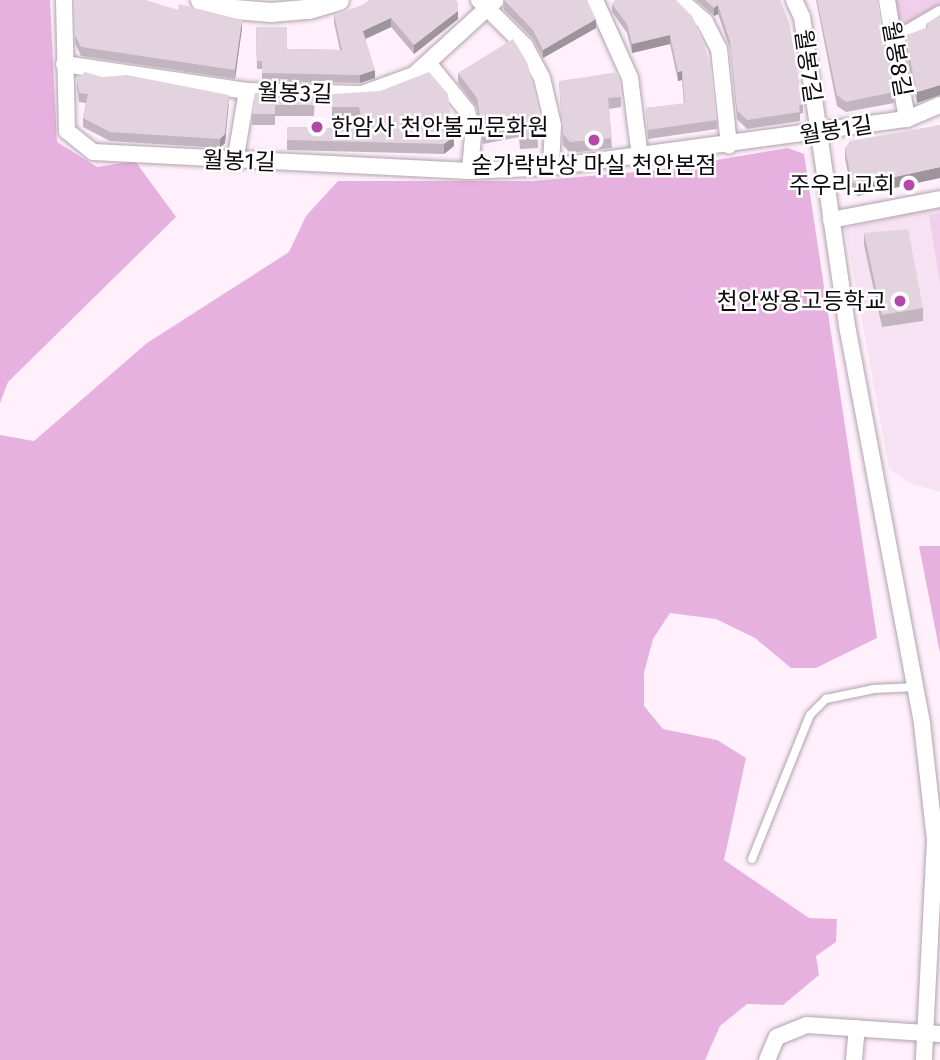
<!DOCTYPE html>
<html>
<head>
<meta charset="utf-8">
<style>
  body { margin:0 }
  #map { position:relative; width:940px; height:1060px; overflow:hidden; background:#fff0fc; font-family:"Fira Sans","Noto Sans KR",sans-serif }
  div>[style] { position:absolute }
  [style*='--x'] { left:calc(var(--x)*1px); top:calc(var(--y)*1px); width:calc(var(--w)*1px); rotate:calc(var(--a)*1deg) }
  .built>* { inset:0; background:#f7e2f3 }
  .green>* { inset:0; background:#f1cfec }
  .forest>* { inset:0; background:#e6b1de }
  .roads { filter:drop-shadow(0 0 2px #b1a3ae) drop-shadow(0 0 2px #b1a3ae) }
  .service>* { height:8px; margin:-4px; padding:0 4px; transform-origin:4px; border-radius:4px; background:#fff }
  .minor>* { height:16px; margin:-8px; padding:0 8px; transform-origin:8px; border-radius:8px; background:#fff }
  .tertiary>* { height:19px; margin:-9.5px; padding:0 9.5px; transform-origin:9.5px; border-radius:9.5px; background:#fff }
  .wall>* { inset:0; background:#c2b5c0 }
  .shaded-wall>* { inset:0; background:#9e949c }
  .building>* { inset:0; background:#e2d3df }
  .dots>* { width:19px; height:19px; translate:-50% -50%; box-sizing:border-box; border:4px solid #fff; border-radius:50% }
  span { translate:-50% -50%; white-space:nowrap; text-align:center; line-height:1.15; -webkit-text-stroke:5px #fff; paint-order:stroke }
  .street-label { font-size:23px; color:#0e0a0d }
  .poi-label { font-size:23px; color:#0e0a0d }
  .left { translate:0 -50%; text-align:left }
  .right { translate:-100% -50%; text-align:right }
</style>
</head>
<body>
<div id="map">
  <div class="built">
    <div style="clip-path:polygon(940px 206px,940px 492px,912px 484px,889px 469px,845px 228px)"></div>
  </div>
  <div class="green">
    <div style="clip-path:polygon(891px 0,940px 0,940px 9px,902px 30px,898px 28px)"></div>
    <div style="clip-path:polygon(940px 213px,940px 284px,929px 215px)"></div>
  </div>
  <div class="forest">
    <div style="clip-path:polygon(0 0,50px 0,57px 142px,97px 167px,135px 161px,176px 217px,8px 382px,0 403px)"></div>
    <div style="clip-path:polygon(788px 148px,804px 154px,877px 638px,816px 668px,791px 668px,755px 638px,716px 619px,670px 613px,653px 639px,644px 673px,644px 706px,663px 729px,717px 740px,746px 758px,724px 860px,809px 918px,837px 919px,836px 942px,816px 956px,819px 975px,783px 1005px,747px 1004px,720px 1026px,705px 1060px,0 1060px,0 435px,34px 441px,147px 343px,289px 252px,306px 216px,338px 181px,533px 181px,657px 170px)"></div>
    <div style="clip-path:polygon(919px 546px,940px 546px,940px 653px)"></div>
  </div>
  <div class="roads">
    <div class="service">
      <div style="--x:752;--y:859;--w:155;--a:-68.1"></div>
      <div style="--x:810;--y:715;--w:23;--a:-45"></div>
      <div style="--x:826;--y:699;--w:49;--a:-11.8"></div>
      <div style="--x:874;--y:689;--w:42;--a:-2.7"></div>
    </div>
    <div class="minor">
      <div style="--x:64;--y:0;--w:131;--a:88.7"></div>
      <div style="--x:67;--y:131;--w:33;--a:39"></div>
      <div style="--x:93;--y:152;--w:377;--a:2.9"></div>
      <div style="--x:470;--y:171;--w:81;--a:-2.8"></div>
      <div style="--x:551;--y:167;--w:359;--a:-7.7"></div>
      <div style="--x:907;--y:119;--w:36;--a:-23"></div>
      <div style="--x:479;--y:0;--w:65;--a:45"></div>
      <div style="--x:525;--y:46;--w:36;--a:62"></div>
      <div style="--x:542;--y:78;--w:48;--a:76.8"></div>
      <div style="--x:553;--y:125;--w:42;--a:92.7"></div>
      <div style="--x:595;--y:0;--w:85;--a:65.8"></div>
      <div style="--x:630;--y:78;--w:80;--a:82.8"></div>
      <div style="--x:680;--y:0;--w:33;--a:41"></div>
      <div style="--x:705;--y:22;--w:30;--a:63"></div>
      <div style="--x:719;--y:49;--w:97;--a:84.1"></div>
      <div style="--x:794;--y:0;--w:19;--a:65"></div>
      <div style="--x:802;--y:17;--w:317;--a:81.7"></div>
      <div style="--x:848;--y:331;--w:400;--a:79.3"></div>
      <div style="--x:922;--y:724;--w:117;--a:83.6"></div>
      <div style="--x:935;--y:840;--w:220;--a:92.9"></div>
      <div style="--x:887;--y:0;--w:121;--a:80.5"></div>
      <div style="--x:896;--y:40;--w:51;--a:-30.6"></div>
      <div style="--x:64;--y:64;--w:185;--a:8.4"></div>
      <div style="--x:247;--y:91;--w:115;--a:1.5"></div>
      <div style="--x:362;--y:94;--w:55;--a:-20.1"></div>
      <div style="--x:414;--y:75;--w:111;--a:-42.4"></div>
      <div style="--x:429;--y:64;--w:60;--a:51"></div>
      <div style="--x:467;--y:111;--w:26;--a:77"></div>
      <div style="--x:473;--y:136;--w:35;--a:95"></div>
      <div style="--x:235;--y:162;--w:72;--a:-80.4"></div>
      <div style="--x:831;--y:220;--w:111;--a:-10.9"></div>
      <div style="--x:767;--y:1060;--w:25;--a:-67"></div>
      <div style="--x:777;--y:1037;--w:32;--a:-22"></div>
      <div style="--x:807;--y:1025;--w:133;--a:3.9"></div>
      <div style="--x:854;--y:1060;--w:32;--a:-85"></div>
    </div>
    <div class="tertiary">
      <div style="--x:200;--y:0;--w:23;--a:20"></div>
      <div style="--x:222;--y:8;--w:49;--a:4.7"></div>
      <div style="--x:271;--y:12;--w:37;--a:-5"></div>
      <div style="--x:308;--y:9;--w:32;--a:-16"></div>
    </div>
  </div>
  <div class="wall">
    <div style="clip-path:polygon(75px 0,178px 10px,242px 28px,235px 79px,81px 56px,75px 43px)"></div>
    <div style="clip-path:polygon(503px 0,596px 28px,543px 58px,533px 39px,504px 10px)"></div>
    <div style="clip-path:polygon(676px 0,717px 120px,717px 129px,648px 139px,646px 108px,684px 104px,682px 80px,678px 81px,670px 44px,632px 53px,627px 33px,612px 12px,612px 4px)"></div>
    <div style="clip-path:polygon(696px 0,780px 0,803px 105px,803px 113px,800px 114px,800px 121px,747px 129px,737px 119px,730px 49px,718px 14px,714px 16px)"></div>
    <div style="clip-path:polygon(816px 0,878px 0,894px 92px,894px 103px,846px 112px,837px 106px)"></div>
    <div style="clip-path:polygon(458px 3px,458px 19px,414px 54px,391px 27px,365px 39px,375px 78px,360px 83px,262px 81px,262px 69px,257px 69px,256px 27px,287px 49px,340px 50px,334px 23px,334px 15px)"></div>
    <div style="clip-path:polygon(940px 15px,917px 103px,905px 47px,905px 36px,926px 28px,926px 24px)"></div>
    <div style="clip-path:polygon(458px 73px,537px 99px,538px 148px,520px 149px,519px 137px,483px 144px,477px 108px,458px 83px)"></div>
    <div style="clip-path:polygon(102px 77px,229px 104px,225px 143px,220px 148px,110px 141px,83px 127px,83px 118px,86px 103px,79px 102px,77px 88px,77px 79px)"></div>
    <div style="clip-path:polygon(559px 81px,621px 97px,621px 107px,609px 109px,612px 148px,570px 153px,563px 145px)"></div>
    <div style="clip-path:polygon(255px 93px,315px 95px,314px 116px,275px 116px,275px 125px,252px 125px,252px 114px)"></div>
    <div style="clip-path:polygon(332px 94px,454px 146px,444px 154px,287px 150px,287px 127px,362px 129px,359px 116px,332px 116px)"></div>
    <div style="clip-path:polygon(940px 125px,858px 196px,852px 193px,845px 159px,845px 148px)"></div>
    <div style="clip-path:polygon(864px 233px,923px 308px,923px 321px,882px 327px,864px 245px)"></div>
  </div>
  <div class="shaded-wall">
    <div style="clip-path:polygon(718px 5px,718px 14px,714px 16px,714px 8px)"></div>
    <div style="clip-path:polygon(458px 11px,458px 19px,414px 54px,414px 45px)"></div>
    <div style="clip-path:polygon(391px 18px,391px 27px,363px 40px,363px 31px)"></div>
    <div style="clip-path:polygon(596px 19px,596px 28px,543px 58px,543px 50px)"></div>
    <div style="clip-path:polygon(242px 20px,242px 28px,235px 79px,235px 70px)"></div>
    <div style="clip-path:polygon(670px 35px,670px 44px,632px 53px,632px 44px)"></div>
    <div style="clip-path:polygon(375px 70px,375px 78px,360px 83px,360px 75px)"></div>
    <div style="clip-path:polygon(682px 71px,682px 80px,678px 81px,678px 72px)"></div>
    <div style="clip-path:polygon(940px 85px,940px 95px,917px 103px,917px 92px)"></div>
    <div style="clip-path:polygon(229px 95px,225px 143px,220px 148px,220px 139px)"></div>
    <div style="clip-path:polygon(454px 136px,454px 146px,444px 154px,444px 144px)"></div>
    <div style="clip-path:polygon(940px 167px,940px 178px,858px 196px,858px 185px)"></div>
  </div>
  <div class="building">
    <div style="clip-path:polygon(75px 0,146px 0,178px 10px,179px 4px,242px 20px,235px 70px,81px 47px,75px 35px)"></div>
    <div style="clip-path:polygon(369px 0,456px 0,458px 3px,458px 11px,414px 45px,391px 18px,363px 31px,375px 70px,360px 75px,262px 73px,262px 61px,257px 61px,256px 27px,287px 27px,287px 49px,342px 50px,334px 15px,362px 5px)"></div>
    <div style="clip-path:polygon(504px 0,587px 0,596px 19px,543px 50px,533px 30px)"></div>
    <div style="clip-path:polygon(615px 0,676px 0,692px 16px,701px 34px,712px 71px,717px 120px,648px 130px,646px 108px,685px 103px,682px 71px,678px 72px,670px 35px,632px 44px,627px 24px,612px 4px)"></div>
    <div style="clip-path:polygon(705px 0,780px 0,789px 22px,803px 105px,799px 105px,800px 112px,747px 120px,737px 110px,730px 41px,718px 5px,714px 8px)"></div>
    <div style="clip-path:polygon(817px 0,878px 0,894px 92px,846px 102px,837px 95px)"></div>
    <div style="clip-path:polygon(940px 15px,940px 85px,917px 92px,905px 36px,928px 27px,926px 24px)"></div>
    <div style="clip-path:polygon(513px 39px,527px 62px,537px 99px,538px 138px,520px 139px,519px 128px,483px 134px,477px 98px,458px 73px)"></div>
    <div style="clip-path:polygon(85px 72px,102px 77px,127px 75px,229px 95px,225px 134px,220px 139px,110px 132px,83px 118px,88px 94px,79px 93px,77px 79px)"></div>
    <div style="clip-path:polygon(429px 72px,448px 94px,454px 136px,444px 144px,287px 140px,287px 127px,364px 129px,359px 107px,332px 107px,332px 94px,380px 91px)"></div>
    <div style="clip-path:polygon(618px 72px,621px 97px,608px 98px,612px 138px,570px 142px,563px 134px,559px 81px)"></div>
    <div style="clip-path:polygon(255px 93px,315px 95px,314px 105px,275px 105px,275px 114px,252px 114px)"></div>
    <div style="clip-path:polygon(940px 125px,940px 167px,858px 185px,852px 182px,845px 148px,850px 141px)"></div>
    <div style="clip-path:polygon(908px 229px,923px 308px,882px 315px,864px 233px)"></div>
  </div>
  <div class="dots">
    <div style="left:317px;top:127px;background:#b448a9"></div>
    <div style="left:594px;top:140px;background:#b448a9"></div>
    <div style="left:909px;top:185px;background:#b448a9"></div>
    <div style="left:900px;top:301px;background:#b448a9"></div>
  </div>
  <div class="street-label">
    <span style="left:897px;top:59px;rotate:80deg">월봉8길</span>
    <span style="left:808px;top:66px;rotate:82deg">월봉7길</span>
    <span style="left:295px;top:93px;rotate:2deg">월봉3길</span>
    <span style="left:836px;top:130px;rotate:-9deg">월봉1길</span>
    <span style="left:239px;top:161px;rotate:2deg">월봉1길</span>
  </div>
  <div class="poi-label">
    <span class="left" style="left:331px;top:127px">한암사 천안불교문화원</span>
    <span style="left:594px;top:165px">숟가락반상 마실 천안본점</span>
    <span class="right" style="left:895px;top:185px">주우리교회</span>
    <span class="right" style="left:886px;top:301px">천안쌍용고등학교</span>
  </div>
</div>
</body>
</html>
